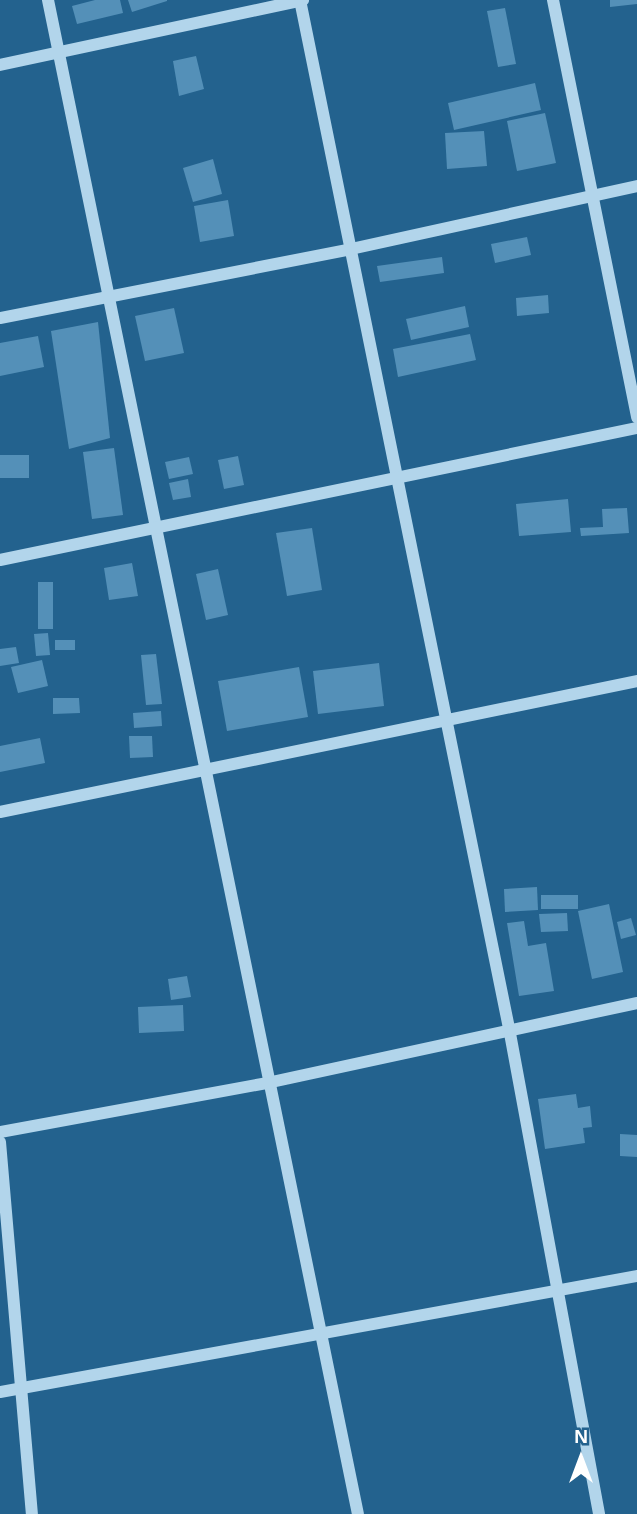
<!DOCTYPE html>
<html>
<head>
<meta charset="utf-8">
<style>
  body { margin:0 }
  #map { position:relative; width:637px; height:1514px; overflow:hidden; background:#23628e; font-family:Arial,sans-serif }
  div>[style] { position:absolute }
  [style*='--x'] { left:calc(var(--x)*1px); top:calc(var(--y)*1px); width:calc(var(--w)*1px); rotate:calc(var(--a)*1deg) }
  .building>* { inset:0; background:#5490b8 }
  .minor>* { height:12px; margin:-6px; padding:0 6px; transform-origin:6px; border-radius:6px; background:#b2d5eb }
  span { translate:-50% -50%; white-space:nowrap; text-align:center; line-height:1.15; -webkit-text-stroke:5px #23628e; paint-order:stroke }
  .north { position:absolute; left:546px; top:1423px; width:70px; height:70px; -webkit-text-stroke:5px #23628e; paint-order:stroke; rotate:0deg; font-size:19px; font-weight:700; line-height:28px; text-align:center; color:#fff }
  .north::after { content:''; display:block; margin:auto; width:24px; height:32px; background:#fff; clip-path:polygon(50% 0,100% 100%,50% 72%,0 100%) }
</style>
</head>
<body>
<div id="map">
  <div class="building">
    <div style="clip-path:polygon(95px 0,120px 0,123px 13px,77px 24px,72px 6px)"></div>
    <div style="clip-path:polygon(128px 0,167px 0,167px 1px,132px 12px)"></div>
    <div style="clip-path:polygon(610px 0,637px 0,637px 4px,610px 7px)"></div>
    <div style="clip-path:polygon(505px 8px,516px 64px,498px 67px,487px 11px)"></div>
    <div style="clip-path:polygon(196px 56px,204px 89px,179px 96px,173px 61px)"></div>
    <div style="clip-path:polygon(535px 83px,541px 110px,454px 130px,448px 103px)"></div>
    <div style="clip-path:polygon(545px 113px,556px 163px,517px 171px,507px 121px)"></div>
    <div style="clip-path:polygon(484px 131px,487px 166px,447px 169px,445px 133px)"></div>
    <div style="clip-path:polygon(213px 159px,222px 194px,193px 202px,183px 168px)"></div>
    <div style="clip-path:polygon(228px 200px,234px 236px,200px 242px,194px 206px)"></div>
    <div style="clip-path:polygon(527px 237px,531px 255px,495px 263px,491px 244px)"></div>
    <div style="clip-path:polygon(442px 257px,444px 273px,380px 282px,377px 266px)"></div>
    <div style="clip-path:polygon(548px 295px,549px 313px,517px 316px,516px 298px)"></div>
    <div style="clip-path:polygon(465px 306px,469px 327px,411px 340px,406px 319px)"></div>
    <div style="clip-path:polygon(174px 308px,184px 353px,145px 361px,135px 316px)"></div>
    <div style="clip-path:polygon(98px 322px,110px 438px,69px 449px,51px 331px)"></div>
    <div style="clip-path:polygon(470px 334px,476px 360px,398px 377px,393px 349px)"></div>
    <div style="clip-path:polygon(38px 336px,44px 367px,0 376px,0 343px)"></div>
    <div style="clip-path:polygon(114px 448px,123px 515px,92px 519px,83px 452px)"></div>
    <div style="clip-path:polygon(0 455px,29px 455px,29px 478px,0 478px)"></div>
    <div style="clip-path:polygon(238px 456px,244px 485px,224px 489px,218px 460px)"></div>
    <div style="clip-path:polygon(189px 457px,193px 474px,169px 479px,165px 462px)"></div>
    <div style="clip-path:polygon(188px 479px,191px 497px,173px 500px,169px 483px)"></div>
    <div style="clip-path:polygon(568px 499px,571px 532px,519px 536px,516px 504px)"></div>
    <div style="clip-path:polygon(627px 508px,629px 533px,581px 536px,580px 528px,603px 527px,602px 509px)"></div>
    <div style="clip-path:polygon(312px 528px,322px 590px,287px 596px,276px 533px)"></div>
    <div style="clip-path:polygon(132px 563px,138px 596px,109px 600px,104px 568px)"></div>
    <div style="clip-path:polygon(218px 569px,228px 615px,206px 620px,196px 574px)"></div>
    <div style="clip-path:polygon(38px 582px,53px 582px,53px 629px,38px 629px)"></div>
    <div style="clip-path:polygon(48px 633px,50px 655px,36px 656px,34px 634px)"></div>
    <div style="clip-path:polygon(55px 640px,75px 640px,75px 650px,55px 650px)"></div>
    <div style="clip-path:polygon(16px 647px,19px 663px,0 666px,0 649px)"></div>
    <div style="clip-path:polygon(156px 654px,162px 704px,146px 705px,141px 655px)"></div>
    <div style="clip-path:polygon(42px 660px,48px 686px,18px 693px,11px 667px)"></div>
    <div style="clip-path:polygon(379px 663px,384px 706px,318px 714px,313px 671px)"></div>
    <div style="clip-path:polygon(299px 667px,308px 717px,227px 731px,218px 681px)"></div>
    <div style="clip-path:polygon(53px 698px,79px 698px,80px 713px,53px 714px)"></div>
    <div style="clip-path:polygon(161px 711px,162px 726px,134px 728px,133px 713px)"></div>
    <div style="clip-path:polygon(129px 736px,152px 736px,153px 757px,130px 758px)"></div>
    <div style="clip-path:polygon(40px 738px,45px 763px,0 772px,0 746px)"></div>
    <div style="clip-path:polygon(537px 887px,538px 910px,505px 912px,504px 889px)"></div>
    <div style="clip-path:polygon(541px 895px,578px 895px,578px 909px,541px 909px)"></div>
    <div style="clip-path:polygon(609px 904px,623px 972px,592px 979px,578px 911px)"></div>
    <div style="clip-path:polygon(567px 913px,568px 931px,541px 932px,539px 914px)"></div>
    <div style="clip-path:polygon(631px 918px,636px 935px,621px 939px,617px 922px)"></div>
    <div style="clip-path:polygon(524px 921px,528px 946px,546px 943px,554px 991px,519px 996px,507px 923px)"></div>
    <div style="clip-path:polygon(187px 976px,191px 997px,171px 1000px,168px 979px)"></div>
    <div style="clip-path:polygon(183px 1005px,184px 1031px,139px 1033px,138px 1007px)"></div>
    <div style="clip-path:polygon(576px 1094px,578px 1108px,590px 1106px,592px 1127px,583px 1128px,585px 1143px,545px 1149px,538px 1099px)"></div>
    <div style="clip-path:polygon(620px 1134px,637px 1135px,637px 1157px,620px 1156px)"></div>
  </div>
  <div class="minor">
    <div style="--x:48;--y:0;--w:1545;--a:78.43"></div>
    <div style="--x:300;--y:0;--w:1049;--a:78.51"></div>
    <div style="--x:509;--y:1028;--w:494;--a:79.5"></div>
    <div style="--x:553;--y:0;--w:426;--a:78.6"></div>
    <div style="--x:0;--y:65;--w:310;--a:-12.1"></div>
    <div style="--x:0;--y:318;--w:358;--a:-11.1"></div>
    <div style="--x:351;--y:249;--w:293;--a:-12.4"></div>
    <div style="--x:0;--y:560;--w:651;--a:-11.71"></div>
    <div style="--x:0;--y:812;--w:650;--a:-11.62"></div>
    <div style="--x:0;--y:1132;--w:271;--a:-10.4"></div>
    <div style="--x:267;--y:1083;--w:379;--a:-12.2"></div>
    <div style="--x:0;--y:1142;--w:373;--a:85.1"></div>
    <div style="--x:0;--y:1392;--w:647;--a:-10.32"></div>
  </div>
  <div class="north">N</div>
</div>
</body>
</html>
